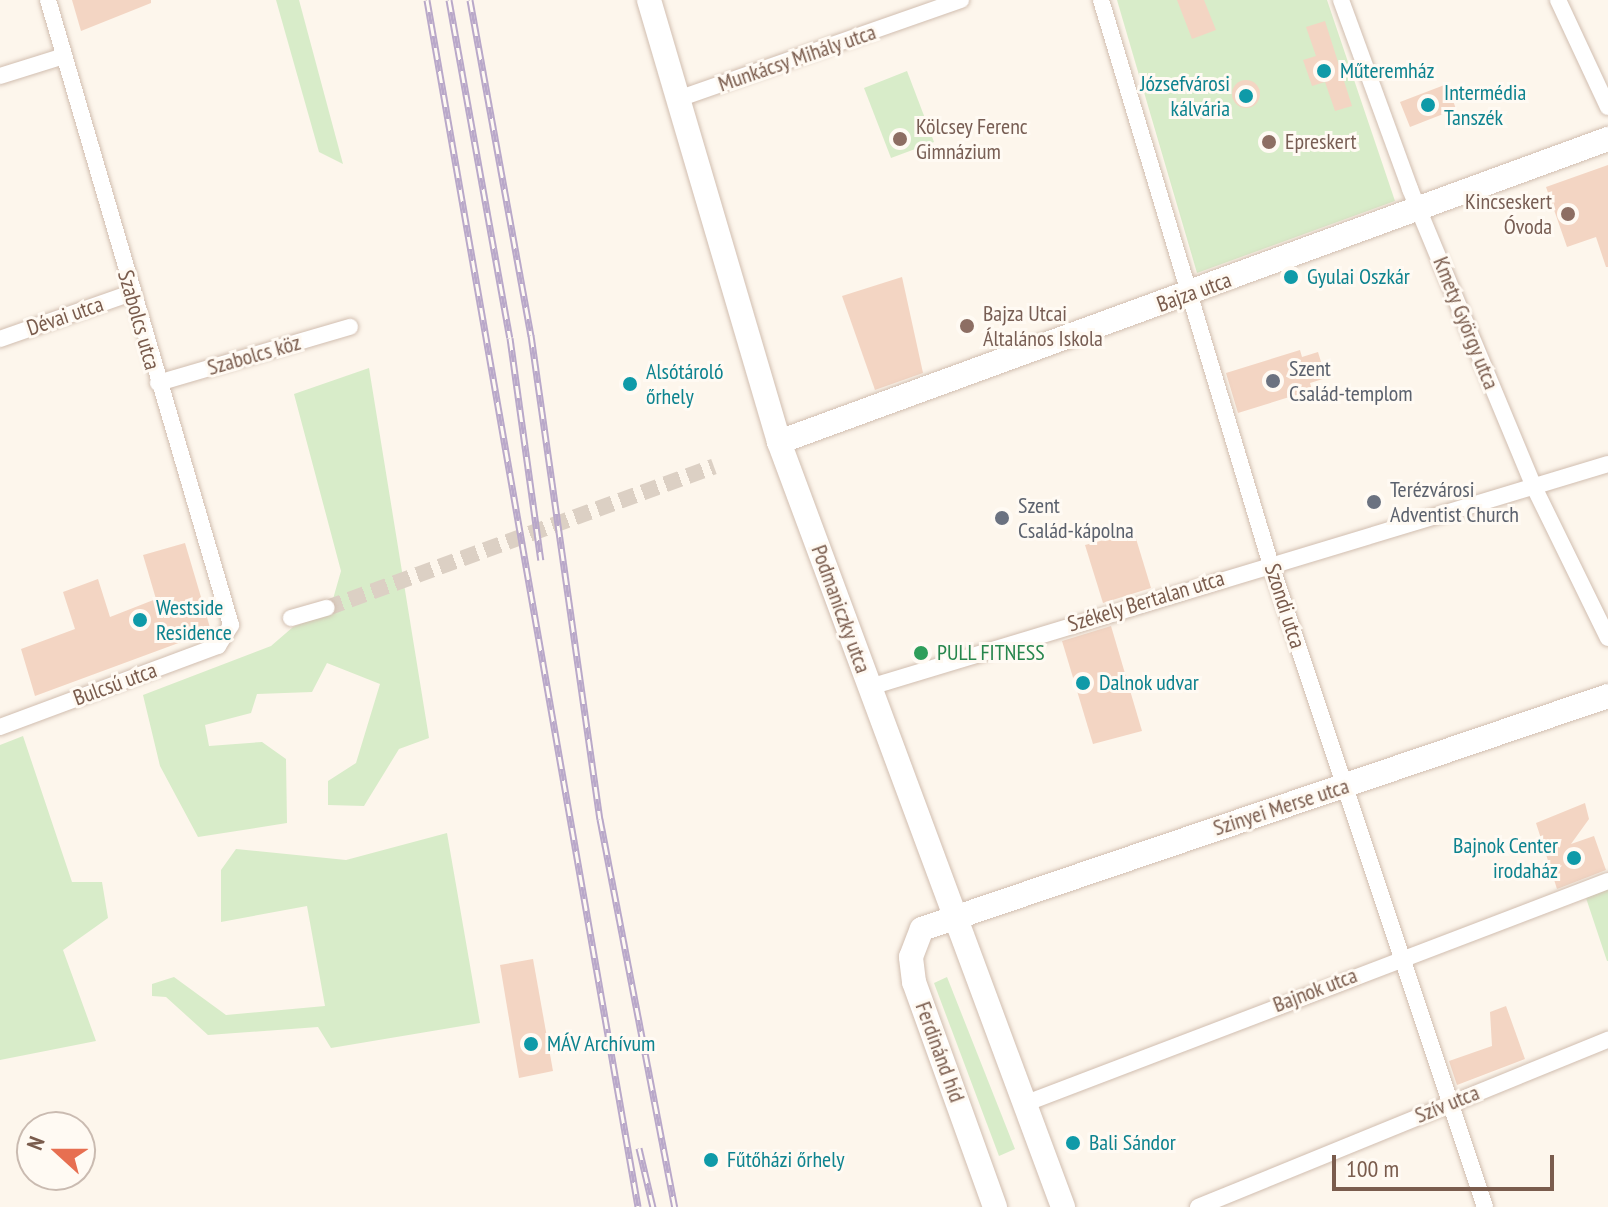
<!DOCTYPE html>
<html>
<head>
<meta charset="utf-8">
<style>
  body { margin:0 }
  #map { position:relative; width:1608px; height:1207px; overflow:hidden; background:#fdf6ec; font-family:"PT Sans Narrow",sans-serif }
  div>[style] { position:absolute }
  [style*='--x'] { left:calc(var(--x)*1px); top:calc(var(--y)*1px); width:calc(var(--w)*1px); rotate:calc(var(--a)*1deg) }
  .green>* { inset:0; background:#d8ecc9 }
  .building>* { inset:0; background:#f3d5c3 }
  .round { border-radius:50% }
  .street-tunnel>* { height:16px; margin-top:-8px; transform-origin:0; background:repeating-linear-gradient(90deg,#dcd0c4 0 16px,transparent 0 24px) }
  .roads { filter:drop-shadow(0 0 2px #d1beb0) drop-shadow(0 0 2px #d1beb0) }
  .street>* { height:16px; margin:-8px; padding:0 8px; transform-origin:8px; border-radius:8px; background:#fff }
  .secondary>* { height:24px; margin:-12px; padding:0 12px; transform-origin:12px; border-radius:12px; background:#fff }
  .rail>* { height:7px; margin-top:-3.5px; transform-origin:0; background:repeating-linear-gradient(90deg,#fffaf3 0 12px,#b9a8c9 0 24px); box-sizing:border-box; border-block:2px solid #b9a8c9 }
  .dots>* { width:22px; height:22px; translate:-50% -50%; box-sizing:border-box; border:4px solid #fffaf3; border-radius:50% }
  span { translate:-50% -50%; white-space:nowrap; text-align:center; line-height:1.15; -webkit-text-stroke:6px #fffaf3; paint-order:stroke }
  .street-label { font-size:22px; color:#7a5c4d }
  .culture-label { font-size:22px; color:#0d838f }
  .left { translate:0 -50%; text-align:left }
  .right { translate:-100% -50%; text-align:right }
  .education-label { font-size:22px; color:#785e54 }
  .worship-label { font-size:22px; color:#5b616d }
  .leisure-label { font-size:22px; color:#27864d }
  .north { position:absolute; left:16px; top:1111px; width:80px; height:80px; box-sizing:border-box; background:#fffaf3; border:2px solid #cabbb1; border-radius:50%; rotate:291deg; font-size:22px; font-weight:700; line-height:32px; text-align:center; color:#7a5c4d }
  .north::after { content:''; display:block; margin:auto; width:28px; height:36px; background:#e76f51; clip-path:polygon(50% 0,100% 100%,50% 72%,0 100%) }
  .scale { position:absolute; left:1332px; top:1155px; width:222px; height:36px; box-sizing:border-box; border:4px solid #7a5c4d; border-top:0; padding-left:10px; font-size:24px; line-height:28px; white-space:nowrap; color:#7a5c4d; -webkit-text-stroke:6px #fffaf3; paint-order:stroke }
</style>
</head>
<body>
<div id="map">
  <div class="green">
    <div style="clip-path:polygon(276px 0,299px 0,343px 164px,319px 152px)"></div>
    <div style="clip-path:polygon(1117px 0,1327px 0,1395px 201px,1197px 273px)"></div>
    <div style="clip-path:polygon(907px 71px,934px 142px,891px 158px,864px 88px)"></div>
    <div style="clip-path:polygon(369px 368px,429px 738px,399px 749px,364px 806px,328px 805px,328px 781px,356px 763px,380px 684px,327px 663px,312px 692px,257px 694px,251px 713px,205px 725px,209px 746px,262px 742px,286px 759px,287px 823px,198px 837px,160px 766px,143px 695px,271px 646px,293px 627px,329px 613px,341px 571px,294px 394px)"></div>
    <div style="clip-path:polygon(23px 736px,72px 882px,102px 882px,108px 918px,63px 950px,96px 1041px,0 1060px,0 745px)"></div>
    <div style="clip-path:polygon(447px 833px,480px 1023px,331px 1048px,318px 1027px,208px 1035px,166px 997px,152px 996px,152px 984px,174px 977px,226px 1015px,325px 1006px,307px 906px,221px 922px,221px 870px,236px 849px,346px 860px)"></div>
    <div style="clip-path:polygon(1608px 889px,1608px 961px,1607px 961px,1586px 898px)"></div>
    <div style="clip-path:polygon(947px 977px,1015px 1149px,999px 1156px,934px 983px)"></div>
  </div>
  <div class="building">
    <div style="clip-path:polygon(72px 0,151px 0,151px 3px,81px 31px)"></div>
    <div style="clip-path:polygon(1177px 0,1204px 0,1216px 30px,1192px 39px)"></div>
    <div style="clip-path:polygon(1325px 21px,1352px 106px,1335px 111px,1325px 82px,1312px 86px,1303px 60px,1316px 56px,1306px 27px)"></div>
    <div class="round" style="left:1232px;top:80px;width:28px;height:28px"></div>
    <div style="clip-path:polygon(1447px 84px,1456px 109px,1410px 127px,1400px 102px)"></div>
    <div style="clip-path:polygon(1608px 165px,1608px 267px,1606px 267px,1596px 237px,1567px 247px,1546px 187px)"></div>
    <div style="clip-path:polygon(902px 277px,923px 373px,875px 390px,842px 296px)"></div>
    <div style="clip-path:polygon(1300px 350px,1302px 357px,1318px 352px,1326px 378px,1310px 383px,1312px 390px,1238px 413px,1226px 373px)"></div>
    <div style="clip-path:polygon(1134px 532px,1151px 588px,1103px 603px,1085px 545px)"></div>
    <div style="clip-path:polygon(185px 543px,211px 631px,35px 696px,21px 649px,75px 629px,63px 592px,98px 579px,110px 617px,156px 599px,143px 555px)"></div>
    <div style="clip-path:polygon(1111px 626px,1142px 731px,1093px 744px,1062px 641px)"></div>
    <div style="clip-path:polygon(1585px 803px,1589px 819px,1571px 844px,1594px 836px,1606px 870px,1557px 889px,1536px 823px)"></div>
    <div style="clip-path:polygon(533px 959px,553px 1071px,519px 1078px,500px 965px)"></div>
    <div style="clip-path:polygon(1506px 1006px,1525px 1059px,1457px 1085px,1449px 1061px,1492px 1046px,1490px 1012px)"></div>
  </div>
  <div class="street-tunnel">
    <div style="--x:327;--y:608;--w:412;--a:-20.1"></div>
  </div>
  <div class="roads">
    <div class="street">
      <div style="--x:1101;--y:0;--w:587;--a:73.26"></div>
      <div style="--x:1270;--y:562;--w:680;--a:71.57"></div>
      <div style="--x:1341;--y:0;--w:201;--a:69.9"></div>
      <div style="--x:1410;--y:189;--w:323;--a:67.4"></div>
      <div style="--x:1534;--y:487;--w:168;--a:63.9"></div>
      <div style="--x:1558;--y:0;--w:118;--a:65"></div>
      <div style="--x:0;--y:76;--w:67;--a:-17.4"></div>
      <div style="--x:678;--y:99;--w:300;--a:-19.3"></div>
      <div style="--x:0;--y:339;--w:139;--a:-19.3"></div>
      <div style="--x:158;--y:383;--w:200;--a:-16.3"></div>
      <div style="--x:291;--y:618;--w:37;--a:-16"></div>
      <div style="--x:870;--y:687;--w:771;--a:-16.81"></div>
      <div style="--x:0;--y:727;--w:233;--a:-20.4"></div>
      <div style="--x:218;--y:646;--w:25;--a:-58"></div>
      <div style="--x:231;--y:625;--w:651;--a:-106.32"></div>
      <div style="--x:1024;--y:1104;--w:625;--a:-20.9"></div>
      <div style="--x:1198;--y:1207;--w:443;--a:-22.2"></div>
    </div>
    <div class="secondary">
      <div style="--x:649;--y:0;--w:461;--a:73.6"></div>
      <div style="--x:779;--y:442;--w:816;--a:69.63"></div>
      <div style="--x:779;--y:442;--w:883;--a:-20.08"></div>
      <div style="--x:995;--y:1207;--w:239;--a:-109.8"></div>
      <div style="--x:914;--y:982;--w:25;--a:-97"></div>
      <div style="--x:911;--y:957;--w:30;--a:-69"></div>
      <div style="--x:922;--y:929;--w:724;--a:-18.76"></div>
    </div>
  </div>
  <div class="rail">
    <div style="--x:427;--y:0;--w:1225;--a:80.08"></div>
    <div style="--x:449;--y:0;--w:343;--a:79.8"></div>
    <div style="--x:510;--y:338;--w:224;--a:82.1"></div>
    <div style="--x:470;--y:0;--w:341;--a:79.7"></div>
    <div style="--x:531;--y:335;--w:489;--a:81.9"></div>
    <div style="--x:600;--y:819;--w:395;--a:79.1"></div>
    <div style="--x:639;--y:1148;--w:61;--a:76.7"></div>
  </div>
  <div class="dots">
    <div style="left:1324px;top:71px;background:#0f9aa8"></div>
    <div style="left:1246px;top:96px;background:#0f9aa8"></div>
    <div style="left:1428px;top:105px;background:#0f9aa8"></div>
    <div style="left:900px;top:139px;background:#8d6e63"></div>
    <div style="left:1269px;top:142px;background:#8d6e63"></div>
    <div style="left:1568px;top:214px;background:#8d6e63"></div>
    <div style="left:1291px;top:277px;background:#0f9aa8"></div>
    <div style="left:967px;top:326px;background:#8d6e63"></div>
    <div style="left:1273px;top:381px;background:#6b7280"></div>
    <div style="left:630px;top:384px;background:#0f9aa8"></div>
    <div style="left:1374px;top:502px;background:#6b7280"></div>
    <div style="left:1002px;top:518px;background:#6b7280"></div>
    <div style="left:140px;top:620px;background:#0f9aa8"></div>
    <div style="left:921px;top:653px;background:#2e9e5b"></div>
    <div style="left:1083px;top:683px;background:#0f9aa8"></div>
    <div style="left:1574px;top:858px;background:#0f9aa8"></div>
    <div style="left:531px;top:1044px;background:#0f9aa8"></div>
    <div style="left:1073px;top:1143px;background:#0f9aa8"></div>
    <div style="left:711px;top:1160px;background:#0f9aa8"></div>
  </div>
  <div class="street-label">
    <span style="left:797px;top:58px;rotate:-19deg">Munkácsy Mihály utca</span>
    <span style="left:1194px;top:292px;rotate:-20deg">Bajza utca</span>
    <span style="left:65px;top:316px;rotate:-19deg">Dévai utca</span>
    <span style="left:139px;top:320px;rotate:74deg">Szabolcs utca</span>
    <span style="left:1466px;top:323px;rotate:68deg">Kmety György utca</span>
    <span style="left:254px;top:355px;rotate:-16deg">Szabolcs köz</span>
    <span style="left:1146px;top:601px;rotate:-17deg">Székely Bertalan utca</span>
    <span style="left:1285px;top:606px;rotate:72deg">Szondi utca</span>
    <span style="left:841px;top:609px;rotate:70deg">Podmaniczky utca</span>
    <span style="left:115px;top:684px;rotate:-20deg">Bulcsú utca</span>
    <span style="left:1281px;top:807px;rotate:-18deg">Szinyei Merse utca</span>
    <span style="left:1315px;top:990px;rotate:-21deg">Bajnok utca</span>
    <span style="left:940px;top:1052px;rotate:70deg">Ferdinánd híd</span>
    <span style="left:1447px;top:1104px;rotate:-22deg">Szív utca</span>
  </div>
  <div class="culture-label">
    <span class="left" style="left:1340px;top:71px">Műteremház</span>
    <span class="right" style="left:1230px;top:96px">Józsefvárosi<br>kálvária</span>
    <span class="left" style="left:1444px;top:105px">Intermédia<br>Tanszék</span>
    <span class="left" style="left:1307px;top:277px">Gyulai Oszkár</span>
    <span class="left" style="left:646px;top:384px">Alsótároló<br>őrhely</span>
    <span class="left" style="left:156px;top:620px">Westside<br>Residence</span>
    <span class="left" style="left:1099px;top:683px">Dalnok udvar</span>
    <span class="right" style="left:1558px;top:858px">Bajnok Center<br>irodaház</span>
    <span class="left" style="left:547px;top:1044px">MÁV Archívum</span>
    <span class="left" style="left:1089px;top:1143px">Bali Sándor</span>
    <span class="left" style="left:727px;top:1160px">Fűtőházi őrhely</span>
  </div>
  <div class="education-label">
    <span class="left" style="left:916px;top:139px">Kölcsey Ferenc<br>Gimnázium</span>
    <span class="left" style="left:1285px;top:142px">Epreskert</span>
    <span class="right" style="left:1552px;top:214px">Kincseskert<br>Óvoda</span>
    <span class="left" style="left:983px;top:326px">Bajza Utcai<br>Általános Iskola</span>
  </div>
  <div class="worship-label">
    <span class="left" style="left:1289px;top:381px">Szent<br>Család-templom</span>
    <span class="left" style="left:1390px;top:502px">Terézvárosi<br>Adventist Church</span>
    <span class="left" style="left:1018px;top:518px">Szent<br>Család-kápolna</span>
  </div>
  <div class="leisure-label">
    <span class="left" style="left:937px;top:653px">PULL FITNESS</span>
  </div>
  <div class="north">N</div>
  <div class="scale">100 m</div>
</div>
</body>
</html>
